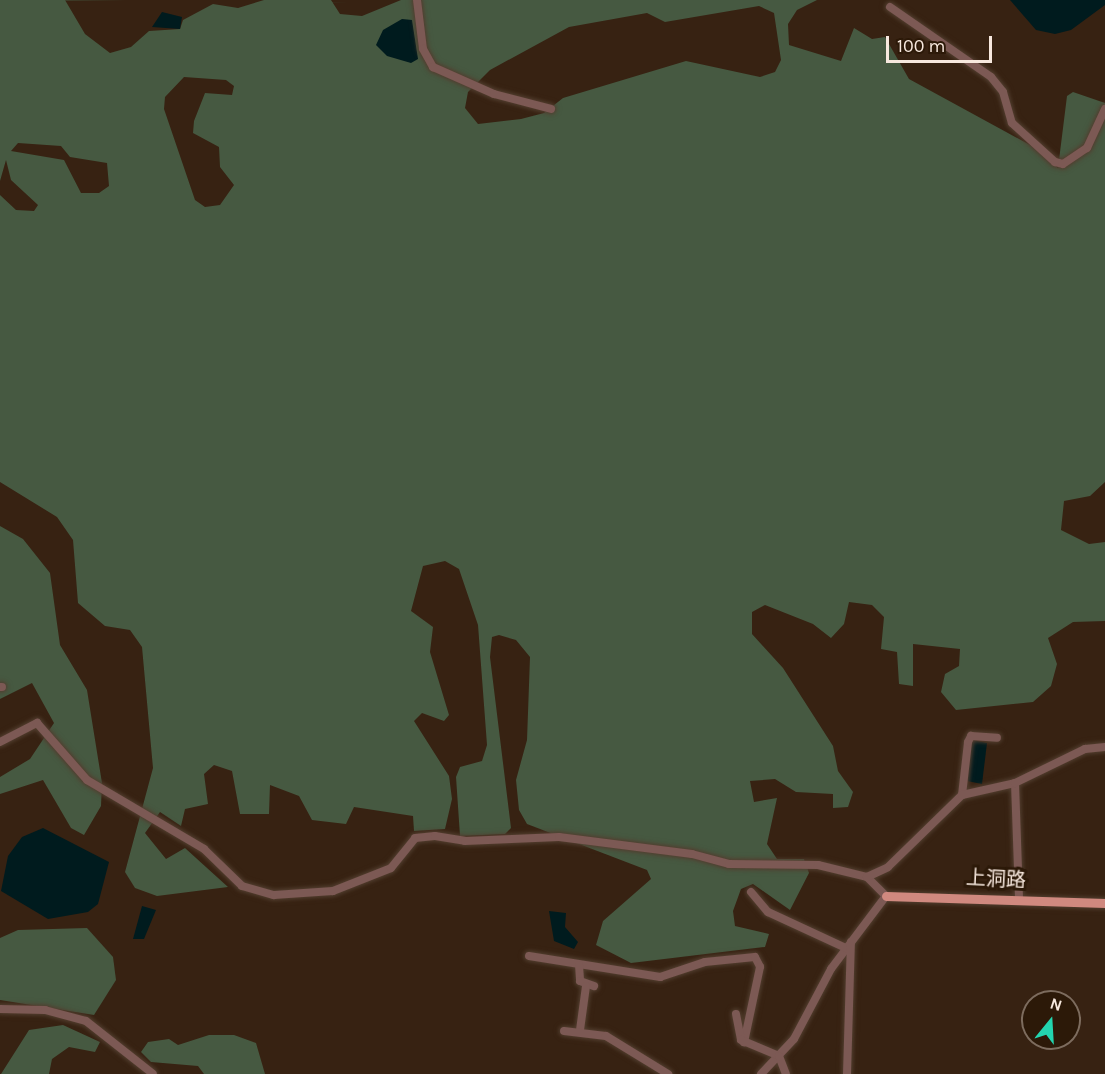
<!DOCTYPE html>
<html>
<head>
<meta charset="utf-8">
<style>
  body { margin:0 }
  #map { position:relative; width:1105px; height:1074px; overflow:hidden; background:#372212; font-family:Karla,"Noto Sans SC",sans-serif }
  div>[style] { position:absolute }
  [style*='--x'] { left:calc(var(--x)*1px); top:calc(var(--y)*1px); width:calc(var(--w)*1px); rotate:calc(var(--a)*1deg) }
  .forest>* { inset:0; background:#465941 }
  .water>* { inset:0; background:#001b1e }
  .roads { filter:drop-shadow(0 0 2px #523e2f) drop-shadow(0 0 2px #523e2f) }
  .minor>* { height:8px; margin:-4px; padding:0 4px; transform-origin:4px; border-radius:4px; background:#7c5954 }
  .major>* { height:9px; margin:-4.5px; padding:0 4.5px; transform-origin:4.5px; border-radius:4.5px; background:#d0897f }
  span { translate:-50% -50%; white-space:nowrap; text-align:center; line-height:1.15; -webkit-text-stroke:6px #2c1908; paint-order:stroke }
  .street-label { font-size:20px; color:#f7e8de }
  .north { position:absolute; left:1021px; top:990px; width:60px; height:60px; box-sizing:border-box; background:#2c1908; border:2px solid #7d6c5e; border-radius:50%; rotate:18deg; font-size:16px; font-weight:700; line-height:24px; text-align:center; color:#f7e8de }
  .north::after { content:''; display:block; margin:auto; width:21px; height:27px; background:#23d5af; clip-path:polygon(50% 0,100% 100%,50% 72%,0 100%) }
  .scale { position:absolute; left:886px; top:36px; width:106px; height:27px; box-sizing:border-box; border:3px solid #f7e8de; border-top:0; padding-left:8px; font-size:18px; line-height:21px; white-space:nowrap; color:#f7e8de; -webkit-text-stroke:4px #2c1908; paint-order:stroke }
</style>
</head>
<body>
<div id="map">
  <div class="forest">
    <div style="clip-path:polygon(evenodd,0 0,65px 0,85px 34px,110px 53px,131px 47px,149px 31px,180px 29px,183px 20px,213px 4px,238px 8px,264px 0,331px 0,340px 14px,362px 16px,401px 0,817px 0,797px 10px,788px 24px,789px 45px,841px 61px,854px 28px,872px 39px,885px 37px,909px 79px,1030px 145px,1058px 168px,1067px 96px,1073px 92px,1105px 103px,1105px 482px,1090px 496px,1064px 501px,1061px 530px,1089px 544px,1105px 542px,1105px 621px,1073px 622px,1048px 638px,1057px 664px,1051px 686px,1033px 702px,956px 710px,941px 692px,945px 674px,959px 666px,960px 649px,913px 644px,913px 686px,899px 684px,897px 652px,881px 649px,884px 617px,872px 605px,849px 602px,844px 624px,831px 638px,813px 624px,765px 605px,752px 612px,752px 634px,783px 668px,833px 746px,838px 771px,853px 792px,848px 807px,833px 808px,833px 794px,796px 792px,775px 779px,750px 781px,754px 802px,777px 798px,767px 844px,777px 859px,804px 859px,809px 873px,790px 910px,753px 884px,741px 889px,733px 911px,735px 926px,769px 934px,765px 947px,631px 963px,596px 945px,603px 921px,651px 879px,647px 870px,527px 824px,519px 810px,516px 780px,527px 740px,530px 657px,516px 640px,499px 635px,492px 637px,490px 657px,511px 828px,505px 834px,460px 836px,456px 777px,460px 767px,482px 761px,487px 745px,478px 625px,459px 569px,445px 561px,423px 566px,411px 611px,433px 627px,430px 652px,449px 715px,444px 721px,422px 713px,414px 721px,449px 776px,452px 799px,445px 829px,414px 831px,413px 816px,354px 807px,346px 824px,312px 820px,299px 796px,270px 785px,269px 814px,240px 814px,232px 771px,214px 765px,204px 774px,208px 804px,185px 809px,181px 826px,160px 812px,145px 833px,166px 859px,185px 848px,228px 887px,157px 896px,135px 888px,125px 872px,153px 768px,142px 647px,130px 630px,105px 626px,78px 603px,73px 540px,57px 517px,0 482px,0 195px,16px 210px,34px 211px,38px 205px,11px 180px,6px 160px,0 181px,0 0,759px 6px,774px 13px,781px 60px,775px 72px,760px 77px,686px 61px,563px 98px,544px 113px,521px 119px,478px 124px,465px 108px,468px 92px,490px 70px,569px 27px,647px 13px,665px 22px,759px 6px,0 0,184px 77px,226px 80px,234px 86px,232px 95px,205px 93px,194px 121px,193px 133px,219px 147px,220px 167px,234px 185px,220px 205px,205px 207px,195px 200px,164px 109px,165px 97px,184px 77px,0 0,18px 143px,61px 146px,70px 157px,107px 163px,109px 186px,99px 193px,81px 193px,64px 160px,11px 151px,18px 143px)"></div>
    <div style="clip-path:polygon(0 526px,23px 539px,50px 573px,60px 645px,87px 690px,102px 783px,101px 806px,84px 835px,71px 828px,43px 780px,0 794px,0 777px,30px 759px,54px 723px,32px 683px,0 699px)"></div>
    <div style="clip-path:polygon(87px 928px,113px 957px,116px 980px,94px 1015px,0 1000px,0 938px,18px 930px)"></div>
    <div style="clip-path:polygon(63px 1025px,100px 1042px,95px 1052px,69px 1047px,52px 1059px,49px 1074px,1px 1074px,29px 1030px)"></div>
    <div style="clip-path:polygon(209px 1035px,234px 1035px,256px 1043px,265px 1074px,204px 1074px,198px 1066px,151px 1062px,141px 1052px,148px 1042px,169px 1039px,178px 1045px)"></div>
  </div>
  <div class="water">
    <div style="clip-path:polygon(1010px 0,1105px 0,1105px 5px,1071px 30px,1055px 34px,1036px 30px)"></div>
    <div style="clip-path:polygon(162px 12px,182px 17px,180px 29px,152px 27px)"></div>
    <div style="clip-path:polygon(402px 19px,412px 20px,418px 59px,411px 63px,387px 56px,376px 45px,383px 30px)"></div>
    <div style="clip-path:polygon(972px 740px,987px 743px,982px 784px,967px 781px)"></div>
    <div style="clip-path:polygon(43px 828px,109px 862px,98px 904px,88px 912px,48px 919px,1px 891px,8px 856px,22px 837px)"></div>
    <div style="clip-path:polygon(142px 906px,156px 910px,144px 939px,133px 939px)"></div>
    <div style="clip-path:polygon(549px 911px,566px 913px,565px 927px,578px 942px,574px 949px,554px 941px)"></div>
  </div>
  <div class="roads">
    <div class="minor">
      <div style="--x:417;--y:0;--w:49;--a:83"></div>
      <div style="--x:423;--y:49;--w:21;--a:61"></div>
      <div style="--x:433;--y:67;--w:67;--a:23.9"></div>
      <div style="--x:494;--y:94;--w:59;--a:14.7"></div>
      <div style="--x:890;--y:7;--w:123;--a:34.7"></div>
      <div style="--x:991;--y:77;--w:19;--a:51"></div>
      <div style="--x:1003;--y:92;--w:32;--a:74"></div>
      <div style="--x:1012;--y:123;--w:58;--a:42.2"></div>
      <div style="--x:1055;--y:162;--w:8;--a:14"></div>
      <div style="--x:1063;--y:164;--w:29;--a:-34"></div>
      <div style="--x:1087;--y:148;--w:43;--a:-65.2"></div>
      <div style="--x:0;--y:687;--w:2;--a:0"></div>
      <div style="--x:0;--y:742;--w:42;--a:-27.2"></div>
      <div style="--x:37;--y:723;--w:76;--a:48.7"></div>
      <div style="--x:87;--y:780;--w:136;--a:30.5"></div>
      <div style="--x:204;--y:849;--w:53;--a:44.2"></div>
      <div style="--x:242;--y:886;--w:33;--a:16"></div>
      <div style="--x:274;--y:895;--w:59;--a:-3.9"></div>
      <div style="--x:333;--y:891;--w:62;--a:-21.6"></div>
      <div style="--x:391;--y:868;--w:38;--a:-51"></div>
      <div style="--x:415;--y:838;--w:20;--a:-6"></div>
      <div style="--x:435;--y:836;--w:30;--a:9"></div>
      <div style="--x:465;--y:841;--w:94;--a:-2.4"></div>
      <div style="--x:559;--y:837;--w:134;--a:7.3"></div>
      <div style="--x:692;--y:854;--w:38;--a:15"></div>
      <div style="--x:729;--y:864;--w:89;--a:0.6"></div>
      <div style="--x:818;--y:865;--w:50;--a:13.8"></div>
      <div style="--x:867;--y:877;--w:27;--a:45"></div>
      <div style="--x:886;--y:896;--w:91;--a:127"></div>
      <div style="--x:831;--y:969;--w:79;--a:117.9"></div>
      <div style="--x:794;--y:1039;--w:48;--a:133.3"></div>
      <div style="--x:1015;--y:783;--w:115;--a:88"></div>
      <div style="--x:962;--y:795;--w:53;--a:-83.5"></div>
      <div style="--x:968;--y:742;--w:7;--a:-63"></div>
      <div style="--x:971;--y:736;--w:26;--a:4"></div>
      <div style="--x:867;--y:877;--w:23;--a:-25"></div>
      <div style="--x:888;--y:867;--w:103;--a:-44.2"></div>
      <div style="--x:962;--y:795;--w:54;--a:-12.8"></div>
      <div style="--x:1015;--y:783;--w:78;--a:-25.9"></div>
      <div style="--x:1085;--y:749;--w:20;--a:-6"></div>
      <div style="--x:751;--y:892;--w:26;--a:50"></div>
      <div style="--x:768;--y:912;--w:86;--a:24.8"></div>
      <div style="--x:529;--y:956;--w:133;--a:9.1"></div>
      <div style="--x:660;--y:977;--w:47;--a:-18.4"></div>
      <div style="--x:705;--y:962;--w:50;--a:-5.7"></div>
      <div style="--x:755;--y:957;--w:11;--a:63"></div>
      <div style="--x:760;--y:967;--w:77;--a:102"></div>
      <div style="--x:579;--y:965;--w:16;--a:86"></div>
      <div style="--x:580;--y:981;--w:15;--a:20"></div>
      <div style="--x:0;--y:1009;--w:45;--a:1.3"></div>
      <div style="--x:45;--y:1010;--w:42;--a:15"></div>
      <div style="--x:86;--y:1021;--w:85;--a:38.3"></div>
      <div style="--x:736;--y:1014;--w:26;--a:79"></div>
      <div style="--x:741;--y:1040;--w:41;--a:22.8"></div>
      <div style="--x:779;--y:1056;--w:19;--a:69"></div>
      <div style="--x:580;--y:1030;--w:44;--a:-82.2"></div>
      <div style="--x:564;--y:1031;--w:42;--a:6.8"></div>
      <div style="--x:606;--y:1036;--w:73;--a:31.5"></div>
      <div style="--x:847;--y:1074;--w:132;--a:-88.3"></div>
    </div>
    <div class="major">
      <div style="--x:886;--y:896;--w:219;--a:1.8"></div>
    </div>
  </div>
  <div class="street-label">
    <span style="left:996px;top:879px;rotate:3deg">上洞路</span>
  </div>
  <div class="north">N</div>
  <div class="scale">100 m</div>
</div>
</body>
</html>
